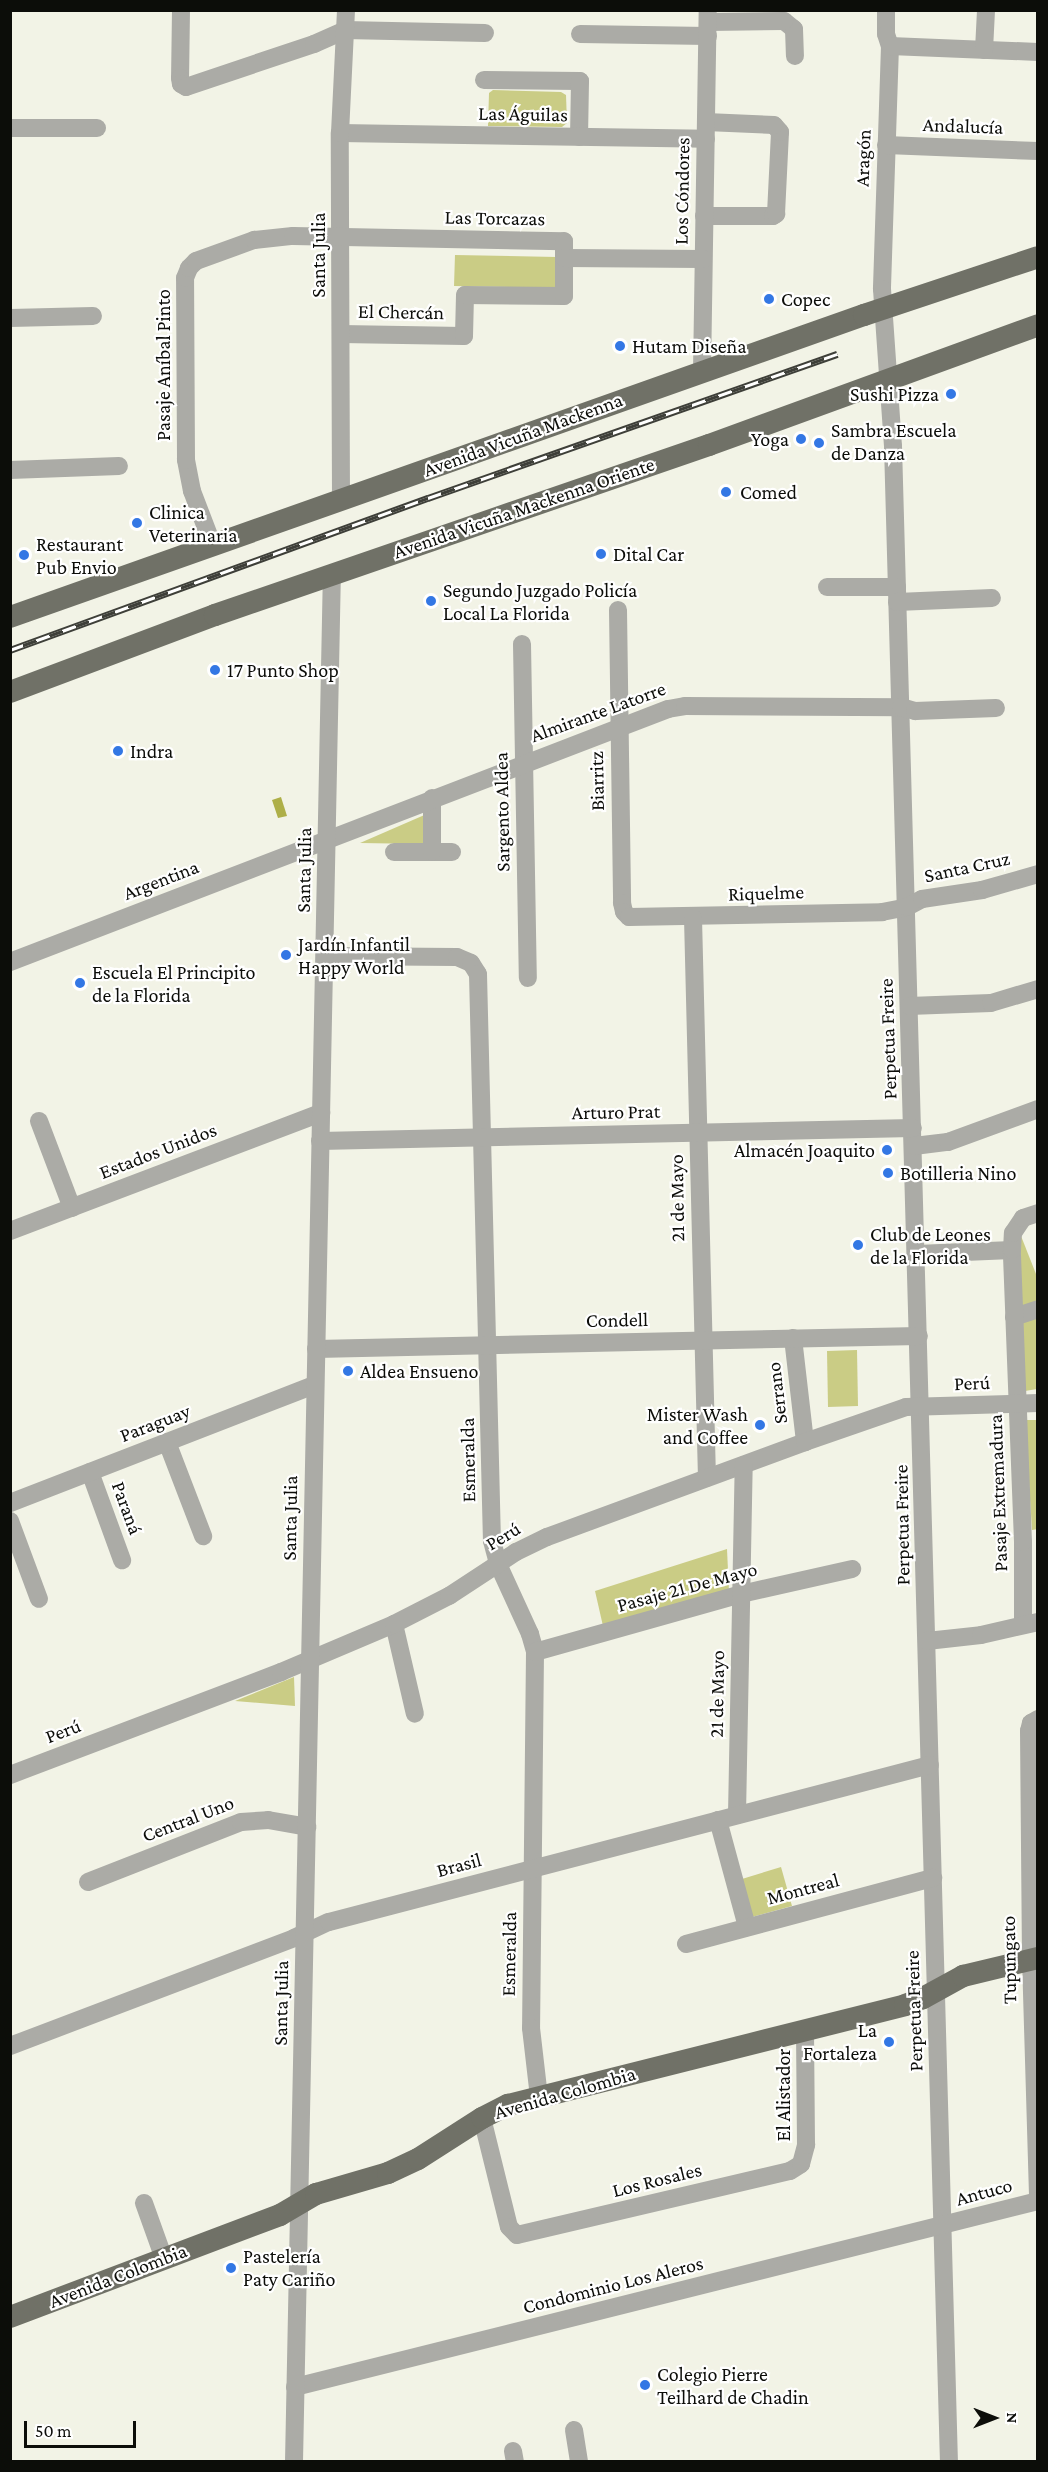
<!DOCTYPE html>
<html>
<head>
<meta charset="utf-8">
<style>
  body { margin:0 }
  #map { position:relative; width:1048px; height:2472px; overflow:hidden; background:#f2f3e6; font-family:"Crimson Pro",serif }
  div>[style] { position:absolute }
  [style*='--x'] { left:calc(var(--x)*1px); top:calc(var(--y)*1px); width:calc(var(--w)*1px); rotate:calc(var(--a)*1deg) }
  .green>* { inset:0; background:#cacc85 }
  .water>* { inset:0; background:#aeaf48 }
  .minor>* { height:18px; margin:-9px; padding:0 9px; transform-origin:9px; border-radius:9px; background:#ababa6 }
  .major>* { height:22px; margin:-11px; padding:0 11px; transform-origin:11px; border-radius:11px; background:#707167 }
  .rail>* { height:7px; margin-top:-3.5px; transform-origin:0; background:repeating-linear-gradient(90deg,#fff 0 14px,#3e3f39 0 28px); box-sizing:border-box; border-block:2px solid #3e3f39 }
  .dots>* { width:16px; height:16px; translate:-50% -50%; box-sizing:border-box; border:3px solid #fff; border-radius:50% }
  span { translate:-50% -50%; white-space:nowrap; text-align:center; line-height:1.15; -webkit-text-stroke:4.5px #fff; paint-order:stroke }
  .street-label { font-size:20px; color:#0c0d09 }
  .poi-label { font-size:20px; color:#0c0d09 }
  .left { translate:0 -50%; text-align:left }
  .right { translate:-100% -50%; text-align:right }
  .frame { position:absolute; inset:0; border:12px solid #0c0d09; pointer-events:none }
  .north { position:absolute; left:964px; top:2388px; width:60px; height:60px; -webkit-text-stroke:4px #fff; paint-order:stroke; rotate:90deg; font-size:16px; font-weight:700; line-height:24px; text-align:center; color:#0c0d09 }
  .north::after { content:''; display:block; margin:auto; width:21px; height:27px; background:#0c0d09; clip-path:polygon(50% 0,100% 100%,50% 72%,0 100%) }
  .scale { position:absolute; left:24px; top:2421px; width:112px; height:27px; box-sizing:border-box; border:3px solid #0c0d09; border-top:0; padding-left:8px; font-size:18px; line-height:21px; white-space:nowrap; color:#0c0d09; -webkit-text-stroke:4px #fff; paint-order:stroke }
</style>
</head>
<body>
<div id="map">
  <div class="green">
    <div style="clip-path:polygon(493px 90px,561px 92px,566px 95px,567px 123px,562px 127px,488px 126px,489px 93px)"></div>
    <div style="clip-path:polygon(455px 255px,557px 257px,556px 288px,454px 286px)"></div>
    <div style="clip-path:polygon(429px 813px,423px 844px,360px 843px)"></div>
    <div style="clip-path:polygon(1021px 1236px,1038px 1279px,1037px 1302px,1018px 1309px)"></div>
    <div style="clip-path:polygon(1037px 1318px,1037px 1389px,1025px 1391px,1020px 1323px)"></div>
    <div style="clip-path:polygon(857px 1350px,858px 1406px,828px 1407px,827px 1351px)"></div>
    <div style="clip-path:polygon(1025px 1420px,1037px 1420px,1038px 1529px,1032px 1530px)"></div>
    <div style="clip-path:polygon(727px 1549px,729px 1592px,603px 1626px,595px 1591px)"></div>
    <div style="clip-path:polygon(294px 1677px,295px 1706px,235px 1701px)"></div>
    <div style="clip-path:polygon(781px 1867px,792px 1906px,752px 1917px,742px 1879px)"></div>
  </div>
  <div class="water">
    <div style="clip-path:polygon(281px 797px,287px 816px,278px 818px,272px 800px)"></div>
  </div>
  <div class="minor">
    <div style="--x:181;--y:10;--w:68;--a:90.8"></div>
    <div style="--x:180;--y:78;--w:6;--a:81"></div>
    <div style="--x:181;--y:84;--w:6;--a:31"></div>
    <div style="--x:186;--y:87;--w:135;--a:-18.6"></div>
    <div style="--x:314;--y:44;--w:34;--a:-24"></div>
    <div style="--x:345;--y:30;--w:140;--a:1.2"></div>
    <div style="--x:886;--y:10;--w:24;--a:90"></div>
    <div style="--x:886;--y:34;--w:13;--a:72"></div>
    <div style="--x:890;--y:46;--w:243;--a:91.9"></div>
    <div style="--x:882;--y:289;--w:157;--a:86"></div>
    <div style="--x:893;--y:446;--w:2017;--a:88.41"></div>
    <div style="--x:784;--y:21;--w:13;--a:39"></div>
    <div style="--x:794;--y:29;--w:27;--a:88"></div>
    <div style="--x:708;--y:22;--w:76;--a:-0.8"></div>
    <div style="--x:580;--y:34;--w:128;--a:0.9"></div>
    <div style="--x:890;--y:46;--w:148;--a:2.3"></div>
    <div style="--x:984;--y:50;--w:40;--a:-87.1"></div>
    <div style="--x:484;--y:80;--w:96;--a:0.6"></div>
    <div style="--x:580;--y:81;--w:56;--a:91"></div>
    <div style="--x:10;--y:128;--w:87;--a:0"></div>
    <div style="--x:340;--y:133;--w:366;--a:0.9"></div>
    <div style="--x:886;--y:145;--w:152;--a:2.3"></div>
    <div style="--x:704;--y:216;--w:69;--a:0"></div>
    <div style="--x:773;--y:216;--w:4;--a:-34"></div>
    <div style="--x:776;--y:214;--w:82;--a:-87.2"></div>
    <div style="--x:780;--y:132;--w:9;--a:-131"></div>
    <div style="--x:774;--y:125;--w:68;--a:-177.5"></div>
    <div style="--x:10;--y:318;--w:83;--a:-1.4"></div>
    <div style="--x:341;--y:334;--w:123;--a:0.9"></div>
    <div style="--x:464;--y:336;--w:41;--a:-88.6"></div>
    <div style="--x:465;--y:295;--w:99;--a:0.6"></div>
    <div style="--x:564;--y:296;--w:38;--a:-90"></div>
    <div style="--x:702;--y:372;--w:362;--a:-89.1"></div>
    <div style="--x:10;--y:470;--w:109;--a:-2.1"></div>
    <div style="--x:341;--y:500;--w:367;--a:-90.2"></div>
    <div style="--x:340;--y:133;--w:123;--a:-87.2"></div>
    <div style="--x:213;--y:546;--w:59;--a:-110.9"></div>
    <div style="--x:192;--y:491;--w:32;--a:-101"></div>
    <div style="--x:186;--y:460;--w:182;--a:-90.3"></div>
    <div style="--x:185;--y:278;--w:11;--a:-68"></div>
    <div style="--x:189;--y:268;--w:10;--a:-45"></div>
    <div style="--x:196;--y:261;--w:62;--a:-19.9"></div>
    <div style="--x:254;--y:240;--w:39;--a:-6"></div>
    <div style="--x:293;--y:236;--w:271;--a:1.1"></div>
    <div style="--x:564;--y:241;--w:17;--a:90"></div>
    <div style="--x:564;--y:258;--w:139;--a:0.4"></div>
    <div style="--x:827;--y:587;--w:70;--a:0"></div>
    <div style="--x:897;--y:602;--w:95;--a:-2.4"></div>
    <div style="--x:618;--y:610;--w:293;--a:89.2"></div>
    <div style="--x:622;--y:903;--w:9;--a:77"></div>
    <div style="--x:624;--y:912;--w:7;--a:45"></div>
    <div style="--x:629;--y:917;--w:253;--a:-1.1"></div>
    <div style="--x:882;--y:912;--w:25;--a:-11"></div>
    <div style="--x:907;--y:907;--w:17;--a:-28"></div>
    <div style="--x:922;--y:899;--w:61;--a:-8.5"></div>
    <div style="--x:982;--y:890;--w:58;--a:-15.9"></div>
    <div style="--x:522;--y:644;--w:334;--a:89"></div>
    <div style="--x:394;--y:852;--w:58;--a:0"></div>
    <div style="--x:432;--y:852;--w:54;--a:-90"></div>
    <div style="--x:693;--y:918;--w:560;--a:88.57"></div>
    <div style="--x:325;--y:956;--w:132;--a:0.4"></div>
    <div style="--x:457;--y:957;--w:15;--a:23"></div>
    <div style="--x:471;--y:963;--w:13;--a:58"></div>
    <div style="--x:478;--y:974;--w:567;--a:88.59"></div>
    <div style="--x:492;--y:1541;--w:24;--a:75"></div>
    <div style="--x:498;--y:1564;--w:77;--a:65.4"></div>
    <div style="--x:530;--y:1634;--w:19;--a:74"></div>
    <div style="--x:535;--y:1652;--w:376;--a:90.6"></div>
    <div style="--x:531;--y:2028;--w:69;--a:83.4"></div>
    <div style="--x:10;--y:962;--w:705;--a:-21.03"></div>
    <div style="--x:668;--y:709;--w:17;--a:-10"></div>
    <div style="--x:685;--y:706;--w:216;--a:0.3"></div>
    <div style="--x:901;--y:707;--w:15;--a:16"></div>
    <div style="--x:915;--y:711;--w:81;--a:-2.1"></div>
    <div style="--x:909;--y:1006;--w:82;--a:-2.1"></div>
    <div style="--x:991;--y:1003;--w:49;--a:-16.6"></div>
    <div style="--x:39;--y:1121;--w:93;--a:69.2"></div>
    <div style="--x:320;--y:1141;--w:593;--a:-1.26"></div>
    <div style="--x:914;--y:1146;--w:34;--a:-7"></div>
    <div style="--x:948;--y:1142;--w:96;--a:-20.1"></div>
    <div style="--x:10;--y:1231;--w:333;--a:-20.8"></div>
    <div style="--x:917;--y:1254;--w:95;--a:-2.4"></div>
    <div style="--x:1014;--y:1317;--w:25;--a:-18"></div>
    <div style="--x:793;--y:1338;--w:105;--a:83.4"></div>
    <div style="--x:316;--y:1349;--w:603;--a:-1.24"></div>
    <div style="--x:167;--y:1442;--w:101;--a:69"></div>
    <div style="--x:90;--y:1472;--w:94;--a:70"></div>
    <div style="--x:10;--y:1503;--w:327;--a:-21.2"></div>
    <div style="--x:10;--y:1521;--w:83;--a:69.6"></div>
    <div style="--x:394;--y:1624;--w:92;--a:76.9"></div>
    <div style="--x:1023;--y:1625;--w:83;--a:-90"></div>
    <div style="--x:1023;--y:1542;--w:292;--a:-92.2"></div>
    <div style="--x:1012;--y:1250;--w:17;--a:-87"></div>
    <div style="--x:1013;--y:1233;--w:18;--a:-56"></div>
    <div style="--x:1023;--y:1218;--w:16;--a:-18"></div>
    <div style="--x:927;--y:1641;--w:54;--a:-6.3"></div>
    <div style="--x:981;--y:1635;--w:58;--a:-12.8"></div>
    <div style="--x:535;--y:1652;--w:214;--a:-15.7"></div>
    <div style="--x:741;--y:1594;--w:114;--a:-12.7"></div>
    <div style="--x:1038;--y:1719;--w:8;--a:150"></div>
    <div style="--x:1031;--y:1723;--w:8;--a:104"></div>
    <div style="--x:1029;--y:1731;--w:228;--a:89.5"></div>
    <div style="--x:1031;--y:1959;--w:237;--a:88.3"></div>
    <div style="--x:10;--y:1775;--w:290;--a:-20.8"></div>
    <div style="--x:281;--y:1672;--w:123;--a:-23"></div>
    <div style="--x:394;--y:1624;--w:62;--a:-27"></div>
    <div style="--x:449;--y:1596;--w:80;--a:-33.3"></div>
    <div style="--x:516;--y:1552;--w:34;--a:-26"></div>
    <div style="--x:547;--y:1537;--w:275;--a:-20.2"></div>
    <div style="--x:805;--y:1442;--w:107;--a:-19.1"></div>
    <div style="--x:906;--y:1407;--w:132;--a:-1.7"></div>
    <div style="--x:737;--y:1815;--w:350;--a:-88.9"></div>
    <div style="--x:718;--y:1820;--w:111;--a:74.8"></div>
    <div style="--x:88;--y:1882;--w:164;--a:-21.4"></div>
    <div style="--x:241;--y:1822;--w:27;--a:-4"></div>
    <div style="--x:268;--y:1820;--w:40;--a:10"></div>
    <div style="--x:686;--y:1944;--w:256;--a:-15"></div>
    <div style="--x:10;--y:2046;--w:304;--a:-20.8"></div>
    <div style="--x:294;--y:1938;--w:38;--a:-25"></div>
    <div style="--x:329;--y:1922;--w:621;--a:-14.64"></div>
    <div style="--x:482;--y:2118;--w:112;--a:76.1"></div>
    <div style="--x:509;--y:2227;--w:11;--a:45"></div>
    <div style="--x:517;--y:2235;--w:280;--a:-13.2"></div>
    <div style="--x:790;--y:2171;--w:13;--a:-32"></div>
    <div style="--x:801;--y:2164;--w:20;--a:-75"></div>
    <div style="--x:806;--y:2145;--w:115;--a:-90.5"></div>
    <div style="--x:144;--y:2203;--w:59;--a:70.3"></div>
    <div style="--x:295;--y:2387;--w:766;--a:-14.05"></div>
    <div style="--x:574;--y:2430;--w:32;--a:81"></div>
    <div style="--x:513;--y:2451;--w:11;--a:80"></div>
    <div style="--x:294;--y:2462;--w:1888;--a:-88.85"></div>
  </div>
  <div class="major">
    <div style="--x:10;--y:617;--w:906;--a:-19.48"></div>
    <div style="--x:864;--y:315;--w:183;--a:-18.4"></div>
    <div style="--x:10;--y:692;--w:219;--a:-20.6"></div>
    <div style="--x:215;--y:615;--w:522;--a:-18.99"></div>
    <div style="--x:709;--y:445;--w:350;--a:-20"></div>
    <div style="--x:10;--y:2317;--w:289;--a:-20.7"></div>
    <div style="--x:280;--y:2215;--w:42;--a:-30.3"></div>
    <div style="--x:316;--y:2194;--w:75;--a:-16.3"></div>
    <div style="--x:388;--y:2173;--w:33;--a:-25"></div>
    <div style="--x:418;--y:2159;--w:76;--a:-32.6"></div>
    <div style="--x:482;--y:2118;--w:29;--a:-27"></div>
    <div style="--x:508;--y:2105;--w:409;--a:-14.1"></div>
    <div style="--x:905;--y:2005;--w:19;--a:-21"></div>
    <div style="--x:923;--y:1998;--w:46;--a:-28.8"></div>
    <div style="--x:963;--y:1976;--w:77;--a:-13.5"></div>
  </div>
  <div class="rail">
    <div style="--x:10;--y:650;--w:445;--a:-20"></div>
    <div style="--x:428;--y:498;--w:434;--a:-19.4"></div>
  </div>
  <div class="dots">
    <div style="left:769px;top:299px;background:#3377e4"></div>
    <div style="left:620px;top:346px;background:#3377e4"></div>
    <div style="left:951px;top:394px;background:#3377e4"></div>
    <div style="left:801px;top:439px;background:#3377e4"></div>
    <div style="left:819px;top:443px;background:#3377e4"></div>
    <div style="left:726px;top:492px;background:#3377e4"></div>
    <div style="left:137px;top:523px;background:#3377e4"></div>
    <div style="left:601px;top:554px;background:#3377e4"></div>
    <div style="left:24px;top:555px;background:#3377e4"></div>
    <div style="left:431px;top:601px;background:#3377e4"></div>
    <div style="left:215px;top:670px;background:#3377e4"></div>
    <div style="left:118px;top:751px;background:#3377e4"></div>
    <div style="left:286px;top:955px;background:#3377e4"></div>
    <div style="left:80px;top:983px;background:#3377e4"></div>
    <div style="left:887px;top:1150px;background:#3377e4"></div>
    <div style="left:888px;top:1173px;background:#3377e4"></div>
    <div style="left:858px;top:1245px;background:#3377e4"></div>
    <div style="left:348px;top:1371px;background:#3377e4"></div>
    <div style="left:760px;top:1425px;background:#3377e4"></div>
    <div style="left:889px;top:2042px;background:#3377e4"></div>
    <div style="left:231px;top:2268px;background:#3377e4"></div>
    <div style="left:645px;top:2385px;background:#3377e4"></div>
  </div>
  <div class="street-label">
    <span style="left:523px;top:114px;rotate:1deg">Las Águilas</span>
    <span style="left:963px;top:126px;rotate:2deg">Andalucía</span>
    <span style="left:863px;top:158px;rotate:-88deg">Aragón</span>
    <span style="left:682px;top:191px;rotate:-89deg">Los Cóndores</span>
    <span style="left:495px;top:218px;rotate:1deg">Las Torcazas</span>
    <span style="left:318px;top:255px;rotate:-90deg">Santa Julia</span>
    <span style="left:401px;top:312px;rotate:1deg">El Chercán</span>
    <span style="left:163px;top:365px;rotate:-90deg">Pasaje Aníbal Pinto</span>
    <span style="left:523px;top:435px;rotate:-20deg">Avenida Vicuña Mackenna</span>
    <span style="left:524px;top:508px;rotate:-19deg">Avenida Vicuña Mackenna Oriente</span>
    <span style="left:598px;top:712px;rotate:-20deg">Almirante Latorre</span>
    <span style="left:597px;top:781px;rotate:-91deg">Biarritz</span>
    <span style="left:502px;top:812px;rotate:-91deg">Sargento Aldea</span>
    <span style="left:967px;top:867px;rotate:-12deg">Santa Cruz</span>
    <span style="left:304px;top:870px;rotate:-89deg">Santa Julia</span>
    <span style="left:161px;top:880px;rotate:-21deg">Argentina</span>
    <span style="left:766px;top:893px;rotate:-2deg">Riquelme</span>
    <span style="left:888px;top:1039px;rotate:-92deg">Perpetua Freire</span>
    <span style="left:616px;top:1112px;rotate:-1deg">Arturo Prat</span>
    <span style="left:158px;top:1151px;rotate:-21deg">Estados Unidos</span>
    <span style="left:677px;top:1198px;rotate:-91deg">21 de Mayo</span>
    <span style="left:617px;top:1320px;rotate:-1deg">Condell</span>
    <span style="left:972px;top:1383px;rotate:-2deg">Perú</span>
    <span style="left:777px;top:1393px;rotate:-97deg">Serrano</span>
    <span style="left:155px;top:1423px;rotate:-21deg">Paraguay</span>
    <span style="left:468px;top:1460px;rotate:-91deg">Esmeralda</span>
    <span style="left:998px;top:1493px;rotate:-92deg">Pasaje Extremadura</span>
    <span style="left:127px;top:1508px;rotate:70deg">Paraná</span>
    <span style="left:290px;top:1518px;rotate:-89deg">Santa Julia</span>
    <span style="left:902px;top:1525px;rotate:-91deg">Perpetua Freire</span>
    <span style="left:503px;top:1536px;rotate:-31deg">Perú</span>
    <span style="left:687px;top:1587px;rotate:-15deg">Pasaje 21 De Mayo</span>
    <span style="left:717px;top:1694px;rotate:-89deg">21 de Mayo</span>
    <span style="left:63px;top:1731px;rotate:-21deg">Perú</span>
    <span style="left:188px;top:1819px;rotate:-21deg">Central Uno</span>
    <span style="left:459px;top:1865px;rotate:-15deg">Brasil</span>
    <span style="left:803px;top:1889px;rotate:-15deg">Montreal</span>
    <span style="left:509px;top:1954px;rotate:-89deg">Esmeralda</span>
    <span style="left:1009px;top:1960px;rotate:-91deg">Tupungato</span>
    <span style="left:281px;top:2003px;rotate:-89deg">Santa Julia</span>
    <span style="left:914px;top:2011px;rotate:-92deg">Perpetua Freire</span>
    <span style="left:565px;top:2093px;rotate:-16deg">Avenida Colombia</span>
    <span style="left:783px;top:2095px;rotate:-90deg">El Alistador</span>
    <span style="left:657px;top:2180px;rotate:-14deg">Los Rosales</span>
    <span style="left:984px;top:2192px;rotate:-15deg">Antuco</span>
    <span style="left:118px;top:2276px;rotate:-21deg">Avenida Colombia</span>
    <span style="left:613px;top:2285px;rotate:-14deg">Condominio Los Aleros</span>
  </div>
  <div class="poi-label">
    <span class="left" style="left:781px;top:299px">Copec</span>
    <span class="left" style="left:632px;top:346px">Hutam Diseña</span>
    <span class="right" style="left:939px;top:394px">Sushi Pizza</span>
    <span class="left" style="left:831px;top:442px">Sambra Escuela<br>de Danza</span>
    <span class="right" style="left:789px;top:439px">Yoga</span>
    <span class="left" style="left:740px;top:492px">Comed</span>
    <span class="left" style="left:149px;top:524px">Clinica<br>Veterinaria</span>
    <span class="left" style="left:36px;top:556px">Restaurant<br>Pub Envio</span>
    <span class="left" style="left:613px;top:554px">Dital Car</span>
    <span class="left" style="left:443px;top:602px">Segundo Juzgado Policía<br>Local La Florida</span>
    <span class="left" style="left:227px;top:670px">17 Punto Shop</span>
    <span class="left" style="left:130px;top:751px">Indra</span>
    <span class="left" style="left:298px;top:956px">Jardín Infantil<br>Happy World</span>
    <span class="left" style="left:92px;top:984px">Escuela El Principito<br>de la Florida</span>
    <span class="right" style="left:875px;top:1150px">Almacén Joaquito</span>
    <span class="left" style="left:900px;top:1173px">Botilleria Nino</span>
    <span class="left" style="left:870px;top:1246px">Club de Leones<br>de la Florida</span>
    <span class="left" style="left:360px;top:1371px">Aldea Ensueno</span>
    <span class="right" style="left:748px;top:1426px">Mister Wash<br>and Coffee</span>
    <span class="right" style="left:877px;top:2042px">La<br>Fortaleza</span>
    <span class="left" style="left:243px;top:2268px">Pastelería<br>Paty Cariño</span>
    <span class="left" style="left:657px;top:2386px">Colegio Pierre<br>Teilhard de Chadin</span>
  </div>
  <div class="frame"></div>
  <div class="north">N</div>
  <div class="scale">50 m</div>
</div>
</body>
</html>
